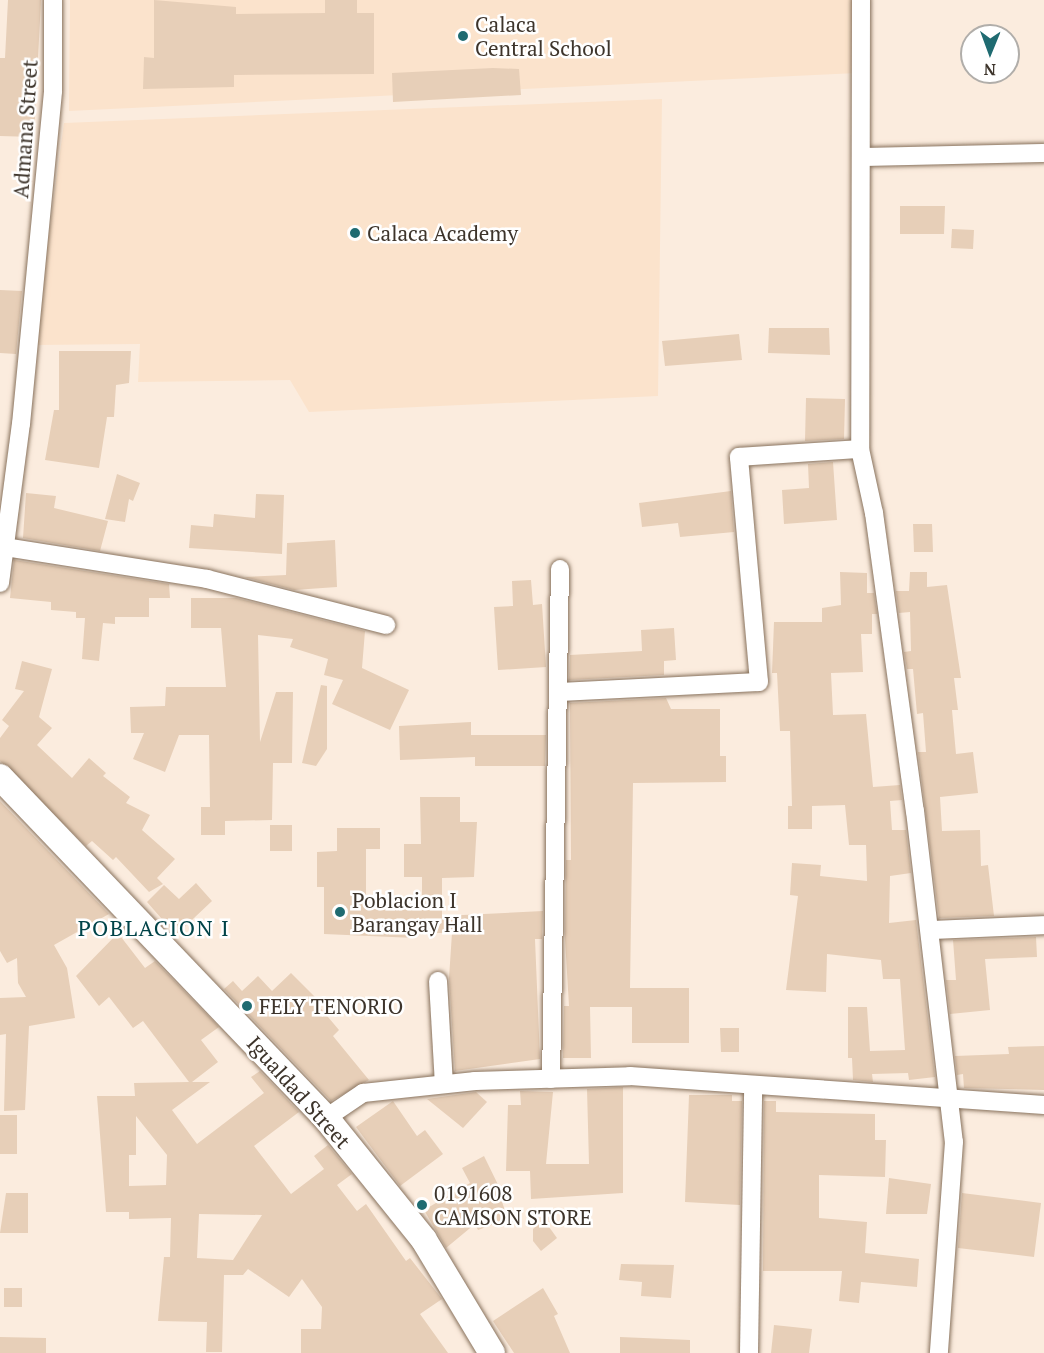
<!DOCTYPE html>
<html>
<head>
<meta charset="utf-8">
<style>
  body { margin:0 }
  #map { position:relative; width:1044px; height:1353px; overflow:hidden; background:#fbecde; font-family:"PT Serif",serif }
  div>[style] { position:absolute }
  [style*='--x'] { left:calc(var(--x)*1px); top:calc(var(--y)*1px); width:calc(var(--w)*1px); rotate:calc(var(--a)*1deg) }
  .built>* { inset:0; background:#fbe3cc }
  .building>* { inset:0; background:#e7cfb8 }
  .roads { filter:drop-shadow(0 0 2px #88725d) drop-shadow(0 0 2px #88725d) }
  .street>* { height:18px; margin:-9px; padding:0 9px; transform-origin:9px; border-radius:9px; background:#fff }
  .secondary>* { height:26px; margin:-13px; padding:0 13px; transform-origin:13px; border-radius:13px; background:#fff }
  .dots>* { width:16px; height:16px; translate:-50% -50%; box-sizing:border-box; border:3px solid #fff; border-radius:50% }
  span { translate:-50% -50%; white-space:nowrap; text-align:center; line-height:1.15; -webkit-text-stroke:5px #fff; paint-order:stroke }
  .poi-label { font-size:21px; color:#3d342b }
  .left { translate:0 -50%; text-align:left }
  .street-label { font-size:21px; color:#3d342b }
  .neighbourhood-label { font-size:22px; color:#004348; letter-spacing:1.5px }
  .north { position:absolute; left:960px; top:24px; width:60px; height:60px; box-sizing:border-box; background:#fff; border:2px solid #b1aeaa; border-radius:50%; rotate:181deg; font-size:16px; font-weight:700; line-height:24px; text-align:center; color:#3d342b }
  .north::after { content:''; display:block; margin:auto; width:21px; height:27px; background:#1f6b71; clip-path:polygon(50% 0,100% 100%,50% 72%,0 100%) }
</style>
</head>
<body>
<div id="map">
  <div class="built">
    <div style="clip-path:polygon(70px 0,856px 0,857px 73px,69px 111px)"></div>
    <div style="clip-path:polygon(662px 99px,658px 396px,309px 412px,290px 380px,138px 382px,140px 344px,34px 345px,64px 123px)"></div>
  </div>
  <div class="building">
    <div style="clip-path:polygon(8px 0,41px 0,34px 137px,0 136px,0 58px,5px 58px)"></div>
    <div style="clip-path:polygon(154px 0,236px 7px,236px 14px,325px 13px,325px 0,357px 0,357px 13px,374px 13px,374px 74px,234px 75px,234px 87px,143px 89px,144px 57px,154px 58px)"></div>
    <div style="clip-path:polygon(493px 68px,519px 69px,521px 95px,393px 102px,392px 73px)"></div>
    <div style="clip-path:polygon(900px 206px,945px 206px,944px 234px,900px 234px)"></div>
    <div style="clip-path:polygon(952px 229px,974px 230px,973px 249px,951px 248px)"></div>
    <div style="clip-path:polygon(0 290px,22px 291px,16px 354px,0 353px)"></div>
    <div style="clip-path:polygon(769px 328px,829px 328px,830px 355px,768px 353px)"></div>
    <div style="clip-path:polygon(739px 334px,742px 360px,665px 366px,662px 341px)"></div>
    <div style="clip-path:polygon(59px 351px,131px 351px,129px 383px,116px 385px,114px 417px,107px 417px,99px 468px,45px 460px,54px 410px,59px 410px)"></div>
    <div style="clip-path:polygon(806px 398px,845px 399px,844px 439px,805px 441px)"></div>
    <div style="clip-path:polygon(833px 462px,837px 520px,784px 524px,782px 490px,809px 488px,808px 464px)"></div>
    <div style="clip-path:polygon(117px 474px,140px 483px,133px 501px,129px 499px,125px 522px,105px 519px)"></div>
    <div style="clip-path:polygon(731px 491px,734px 532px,680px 537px,678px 523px,642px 527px,639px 503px)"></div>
    <div style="clip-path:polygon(26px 493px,56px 496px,54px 508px,108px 521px,100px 551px,23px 538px)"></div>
    <div style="clip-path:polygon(256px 494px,284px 495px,282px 554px,189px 548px,191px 525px,213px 527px,214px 514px,255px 518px)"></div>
    <div style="clip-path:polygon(913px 524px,932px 524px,933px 552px,914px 552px)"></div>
    <div style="clip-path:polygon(335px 540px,337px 587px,294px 590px,244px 577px,286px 575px,287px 543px)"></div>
    <div style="clip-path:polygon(14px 560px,169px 584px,170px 598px,149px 598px,149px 617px,115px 617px,115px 624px,103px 623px,99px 661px,82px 659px,85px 618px,76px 618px,76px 612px,51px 610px,51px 602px,10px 598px)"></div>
    <div style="clip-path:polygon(840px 572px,867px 573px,867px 593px,874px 593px,877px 614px,872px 614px,872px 634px,861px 634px,863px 672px,831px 673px,833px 715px,866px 714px,873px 787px,900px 785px,902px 800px,890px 801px,892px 830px,906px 830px,911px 873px,890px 876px,889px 923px,916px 920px,935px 1077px,909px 1080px,908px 1073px,872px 1074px,873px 1082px,853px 1080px,852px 1058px,848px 1058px,848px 1007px,867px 1007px,870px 1051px,905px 1050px,900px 979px,883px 979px,881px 960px,827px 954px,826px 992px,786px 990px,798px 896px,790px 895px,792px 863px,821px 865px,820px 876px,867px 881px,866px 845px,849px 845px,845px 805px,812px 806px,812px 829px,788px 829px,788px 806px,792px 806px,790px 731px,780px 731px,777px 673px,772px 673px,774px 622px,822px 622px,822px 608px,841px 605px)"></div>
    <div style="clip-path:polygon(910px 572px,927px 572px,927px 587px,947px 585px,961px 678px,954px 678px,958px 710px,952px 710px,956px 754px,973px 752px,978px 793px,940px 797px,942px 831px,980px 830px,981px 866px,988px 865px,994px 916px,939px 918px,918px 752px,926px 752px,923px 713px,917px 714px,913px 669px,907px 669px,904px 652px,911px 651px,910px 612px,899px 613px,896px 591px,909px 591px)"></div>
    <div style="clip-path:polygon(531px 580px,533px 605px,542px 604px,546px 667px,498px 670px,494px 607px,513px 606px,512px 581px)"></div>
    <div style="clip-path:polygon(191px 598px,236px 598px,365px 631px,362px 668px,409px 690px,390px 730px,332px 704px,343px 680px,324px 675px,328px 659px,290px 647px,293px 639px,258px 635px,260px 742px,276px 692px,293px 692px,292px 763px,273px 763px,272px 820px,225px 821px,225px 835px,201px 835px,201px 807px,210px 807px,209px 735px,179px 735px,165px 772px,133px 759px,144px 733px,131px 733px,130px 707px,165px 706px,166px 687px,226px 687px,221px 628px,191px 628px)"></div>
    <div style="clip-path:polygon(674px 628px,676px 660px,664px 661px,664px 675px,569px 680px,570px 655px,642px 651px,641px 630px)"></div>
    <div style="clip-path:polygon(22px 661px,52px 669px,39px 717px,52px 728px,37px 745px,72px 778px,89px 758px,106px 773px,103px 776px,130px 797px,126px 803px,150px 815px,142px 830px,175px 859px,157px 878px,163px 884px,149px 892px,116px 857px,113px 860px,92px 841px,86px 846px,0 761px,0 738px,9px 726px,2px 720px,24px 691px,15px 689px)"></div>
    <div style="clip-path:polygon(321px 685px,327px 686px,327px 749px,316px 766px,302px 763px)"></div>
    <div style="clip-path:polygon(666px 698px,671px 709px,720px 709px,720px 756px,726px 756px,726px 782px,633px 783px,630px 988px,689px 988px,689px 1043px,632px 1043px,632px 1007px,590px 1007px,591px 1058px,563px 1058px,564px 1006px,569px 1006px,565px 939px,566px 860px,571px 860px,570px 703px)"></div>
    <div style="clip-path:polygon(471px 722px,471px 735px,546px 735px,545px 766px,475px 766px,475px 757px,400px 760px,399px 726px)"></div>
    <div style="clip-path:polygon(420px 797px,460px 797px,460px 822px,477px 822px,474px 877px,442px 878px,442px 916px,543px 911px,542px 939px,535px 939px,540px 1059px,455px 1071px,449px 978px,452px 933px,415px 933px,415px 938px,324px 934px,324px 887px,317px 887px,317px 852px,337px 851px,337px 828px,380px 828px,380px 849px,366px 849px,366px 909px,422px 909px,422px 877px,404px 877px,404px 844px,421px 844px)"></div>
    <div style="clip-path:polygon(0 801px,109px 914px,54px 945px,67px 968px,75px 1018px,29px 1026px,25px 1110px,4px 1111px,6px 1034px,0 1035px,0 998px,26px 997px,18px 983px,17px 958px,7px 963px,0 951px)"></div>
    <div style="clip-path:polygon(270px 825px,292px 825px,292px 851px,270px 851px)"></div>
    <div style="clip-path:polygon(196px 883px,212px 901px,176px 935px,147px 902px,164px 885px,179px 899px)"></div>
    <div style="clip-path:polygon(evenodd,118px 933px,145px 968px,155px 961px,219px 1027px,201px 1040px,218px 1062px,192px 1082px,210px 1082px,172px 1110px,197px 1144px,264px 1093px,251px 1077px,260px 1071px,299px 1112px,254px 1146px,291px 1194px,324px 1169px,314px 1156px,328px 1145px,352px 1174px,337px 1185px,357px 1211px,366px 1204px,406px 1261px,410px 1258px,442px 1299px,420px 1314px,448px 1353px,301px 1353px,301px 1329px,321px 1329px,322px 1307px,302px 1279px,289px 1297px,248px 1269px,243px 1275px,224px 1275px,222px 1352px,206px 1352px,207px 1322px,158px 1321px,164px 1257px,170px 1257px,171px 1218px,129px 1219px,129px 1212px,106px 1212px,97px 1096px,135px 1096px,134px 1083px,189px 1082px,143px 1021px,133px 1028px,109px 997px,99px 1006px,76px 976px,118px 933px,136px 1116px,167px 1155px,166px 1185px,129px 1186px,129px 1155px,136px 1155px,136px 1116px,118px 933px,199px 1214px,262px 1215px,233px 1260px,197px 1258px,199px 1214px)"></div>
    <div style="clip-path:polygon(1036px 937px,1037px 957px,985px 959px,990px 1010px,950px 1014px,946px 980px,956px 980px,953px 940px)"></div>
    <div style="clip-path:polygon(291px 973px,320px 1002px,317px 1004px,339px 1030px,333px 1036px,369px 1080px,331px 1101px,224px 989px,233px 981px,242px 991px,258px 976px,272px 991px)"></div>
    <div style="clip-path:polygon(720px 1028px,739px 1028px,739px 1052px,721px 1052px)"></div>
    <div style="clip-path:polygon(1044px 1046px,1044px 1090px,964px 1088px,963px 1074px,957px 1075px,955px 1056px,1009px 1054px,1008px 1047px)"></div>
    <div style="clip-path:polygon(623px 1087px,623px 1193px,531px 1199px,530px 1171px,506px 1171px,508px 1105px,521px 1105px,520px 1091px,553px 1092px,546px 1164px,589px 1164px,587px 1089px)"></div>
    <div style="clip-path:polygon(476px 1092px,487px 1102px,463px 1128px,427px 1099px)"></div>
    <div style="clip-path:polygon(689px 1095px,732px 1095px,732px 1101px,742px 1101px,740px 1205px,685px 1202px)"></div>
    <div style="clip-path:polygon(393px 1101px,417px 1136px,425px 1130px,443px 1154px,400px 1186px,356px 1127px)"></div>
    <div style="clip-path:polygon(764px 1101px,776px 1101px,776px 1112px,875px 1114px,875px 1140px,886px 1140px,885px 1177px,819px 1175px,819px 1218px,867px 1222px,865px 1253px,919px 1259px,917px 1287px,861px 1282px,859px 1303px,839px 1301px,842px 1271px,763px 1271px)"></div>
    <div style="clip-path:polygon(0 1115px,17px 1115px,17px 1154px,0 1154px)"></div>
    <div style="clip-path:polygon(484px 1156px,505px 1199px,501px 1199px,508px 1219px,478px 1230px,475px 1224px,446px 1248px,424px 1210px,470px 1183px,462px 1168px)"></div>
    <div style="clip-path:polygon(889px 1178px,931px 1184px,927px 1214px,886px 1214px)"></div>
    <div style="clip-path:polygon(6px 1193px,28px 1193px,28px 1233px,0 1233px)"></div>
    <div style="clip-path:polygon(962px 1193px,1041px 1203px,1034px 1257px,958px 1248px)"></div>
    <div style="clip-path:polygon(544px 1220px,557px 1238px,541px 1251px,533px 1241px,533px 1229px)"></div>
    <div style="clip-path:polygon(621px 1264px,674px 1265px,671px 1298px,641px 1296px,642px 1282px,619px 1280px)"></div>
    <div style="clip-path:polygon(4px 1288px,22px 1288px,22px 1307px,4px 1307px)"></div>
    <div style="clip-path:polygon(543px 1288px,558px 1314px,554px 1316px,570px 1353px,514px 1353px,493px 1321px)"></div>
    <div style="clip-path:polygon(774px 1325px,812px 1329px,809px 1353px,771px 1353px)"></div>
    <div style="clip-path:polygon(0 1337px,46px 1338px,46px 1353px,0 1353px)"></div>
    <div style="clip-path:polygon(620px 1337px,690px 1340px,690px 1353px,620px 1353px)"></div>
  </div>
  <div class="roads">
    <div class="street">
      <div style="--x:861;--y:0;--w:449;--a:90.1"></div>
      <div style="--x:860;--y:449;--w:66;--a:77.7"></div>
      <div style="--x:874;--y:513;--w:301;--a:82.2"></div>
      <div style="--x:915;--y:811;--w:333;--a:83.3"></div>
      <div style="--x:954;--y:1142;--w:212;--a:94.1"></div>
      <div style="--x:862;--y:157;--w:182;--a:-1.3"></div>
      <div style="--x:5;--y:547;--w:205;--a:9"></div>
      <div style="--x:207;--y:579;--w:185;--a:14.4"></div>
      <div style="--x:0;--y:583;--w:160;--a:-82.5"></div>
      <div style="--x:21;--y:424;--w:335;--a:-84.5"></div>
      <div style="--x:53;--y:91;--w:91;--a:-90"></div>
      <div style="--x:559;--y:692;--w:200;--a:-2.9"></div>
      <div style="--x:759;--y:682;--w:226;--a:-95.1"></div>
      <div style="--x:739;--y:457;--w:121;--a:-3.8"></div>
      <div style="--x:930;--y:930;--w:114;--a:-2.5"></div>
      <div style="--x:438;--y:981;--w:103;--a:86.7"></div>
      <div style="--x:551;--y:1079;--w:510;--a:-88.99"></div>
      <div style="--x:326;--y:1118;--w:45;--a:-34"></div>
      <div style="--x:363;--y:1093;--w:113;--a:-6.1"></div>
      <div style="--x:475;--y:1081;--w:155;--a:-1.8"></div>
      <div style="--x:630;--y:1076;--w:415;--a:4"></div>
      <div style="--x:749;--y:1353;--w:268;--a:-89.1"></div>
    </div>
    <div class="secondary">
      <div style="--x:0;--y:777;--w:472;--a:46.3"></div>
      <div style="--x:326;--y:1118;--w:156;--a:51.2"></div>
      <div style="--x:424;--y:1240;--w:132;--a:59"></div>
    </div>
  </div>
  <div class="dots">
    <div style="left:463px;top:36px;background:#1f6b71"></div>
    <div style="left:355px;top:233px;background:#1f6b71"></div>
    <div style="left:340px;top:912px;background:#1f6b71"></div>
    <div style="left:247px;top:1006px;background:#1f6b71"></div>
    <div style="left:422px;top:1205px;background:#1f6b71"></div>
  </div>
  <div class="poi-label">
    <span class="left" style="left:475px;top:36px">Calaca<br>Central School</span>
    <span class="left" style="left:367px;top:233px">Calaca Academy</span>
    <span class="left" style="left:352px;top:912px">Poblacion I<br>Barangay Hall</span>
    <span class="left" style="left:259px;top:1006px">FELY TENORIO</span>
    <span class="left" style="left:434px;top:1205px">0191608<br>CAMSON STORE</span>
  </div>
  <div class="street-label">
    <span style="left:25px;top:129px;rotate:-86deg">Admana Street</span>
    <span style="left:299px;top:1092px;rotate:48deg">Igualdad Street</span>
  </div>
  <div class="neighbourhood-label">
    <span style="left:154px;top:928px">POBLACION I</span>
  </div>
  <div class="north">N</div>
</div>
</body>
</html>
